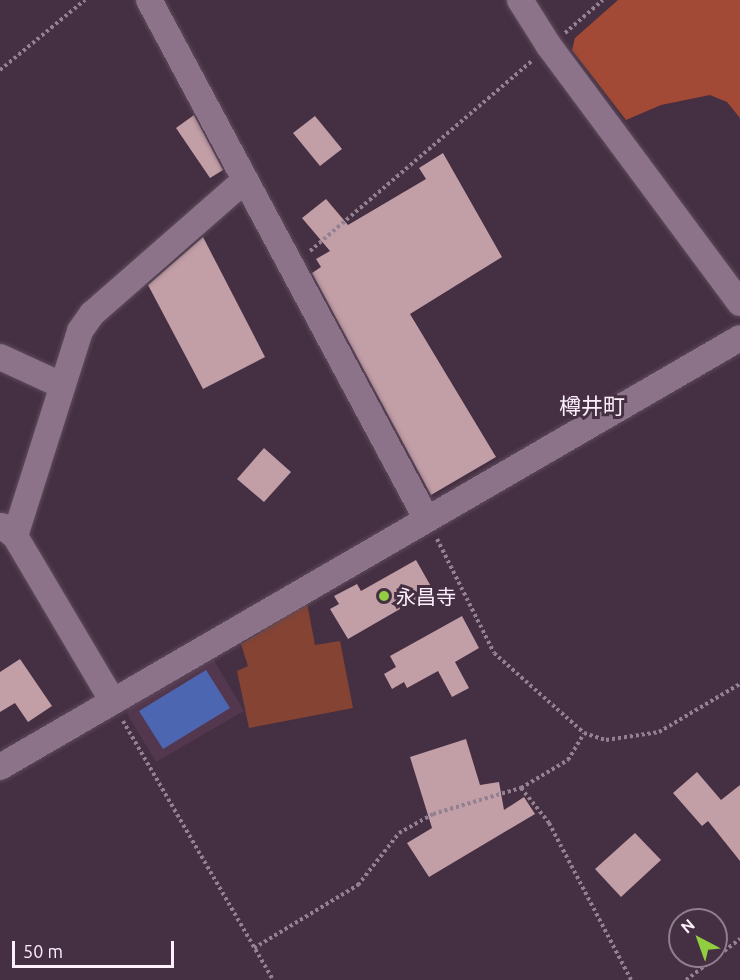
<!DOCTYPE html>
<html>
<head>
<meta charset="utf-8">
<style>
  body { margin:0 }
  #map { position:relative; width:740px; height:980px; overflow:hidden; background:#452f42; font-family:Ubuntu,"Noto Sans JP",sans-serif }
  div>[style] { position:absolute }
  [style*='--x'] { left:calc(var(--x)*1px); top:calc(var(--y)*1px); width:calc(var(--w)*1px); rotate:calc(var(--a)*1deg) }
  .built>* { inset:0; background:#52374e }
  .green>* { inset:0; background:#854333 }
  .forest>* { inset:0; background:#a24a35 }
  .water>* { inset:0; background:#4d66b2 }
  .building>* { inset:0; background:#c29ea6 }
  .path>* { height:4px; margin-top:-2px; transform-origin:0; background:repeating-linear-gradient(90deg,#938090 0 3px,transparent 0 6px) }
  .roads { filter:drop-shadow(0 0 2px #5d4b5b) drop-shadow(0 0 2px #5d4b5b) }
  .minor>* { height:26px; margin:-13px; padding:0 13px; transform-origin:13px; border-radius:13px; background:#8c7389 }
  .dots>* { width:16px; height:16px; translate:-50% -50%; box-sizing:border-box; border:3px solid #452f42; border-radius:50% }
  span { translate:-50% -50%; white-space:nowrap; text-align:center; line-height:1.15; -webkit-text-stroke:6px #452f42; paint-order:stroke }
  .poi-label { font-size:20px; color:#fdeffb }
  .left { translate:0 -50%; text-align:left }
  .quarter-label { font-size:22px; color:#fdeffb }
  .north { position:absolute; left:668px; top:908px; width:60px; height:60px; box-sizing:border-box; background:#452f42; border:2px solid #8f7c8c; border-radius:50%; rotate:319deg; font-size:16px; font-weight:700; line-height:24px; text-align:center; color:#fdeffb }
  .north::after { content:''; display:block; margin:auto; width:21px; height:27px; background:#91cd40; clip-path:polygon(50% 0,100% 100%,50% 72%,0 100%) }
  .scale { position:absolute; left:12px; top:941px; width:162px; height:27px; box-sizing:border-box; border:3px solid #fdeffb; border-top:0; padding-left:8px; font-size:18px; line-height:21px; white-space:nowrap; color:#fdeffb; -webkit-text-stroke:4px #452f42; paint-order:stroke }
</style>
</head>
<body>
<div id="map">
  <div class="built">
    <div style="clip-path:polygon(212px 657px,244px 711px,156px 762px,127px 714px,128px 706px)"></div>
  </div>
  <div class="green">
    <div style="clip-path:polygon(307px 603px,315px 645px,340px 641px,353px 708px,249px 728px,237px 671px,248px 666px,241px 644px)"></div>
  </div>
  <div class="forest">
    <div style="clip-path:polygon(618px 0,740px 0,740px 118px,727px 102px,710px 95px,661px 105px,626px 120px,572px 50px,575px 38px)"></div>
  </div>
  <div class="water">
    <div style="clip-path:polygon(206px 670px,230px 708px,163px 749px,139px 711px)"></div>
  </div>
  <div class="building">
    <div style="clip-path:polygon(194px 115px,223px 170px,210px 178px,176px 128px)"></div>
    <div style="clip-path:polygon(315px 116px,342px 149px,320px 166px,293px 133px)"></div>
    <div style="clip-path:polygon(443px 153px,502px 257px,410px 314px,496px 457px,431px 495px,312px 273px,321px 267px,316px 259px,330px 251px,302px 218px,326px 199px,348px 225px,426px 179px,419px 168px)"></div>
    <div style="clip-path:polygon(203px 237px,265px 357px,203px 389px,148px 285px)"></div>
    <div style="clip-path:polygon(264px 448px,291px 472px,264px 502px,237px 479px)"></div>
    <div style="clip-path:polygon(416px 560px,433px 590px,348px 639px,330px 609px,339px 604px,334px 596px,357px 584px,361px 591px)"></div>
    <div style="clip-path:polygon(462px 616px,479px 648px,455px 662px,469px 688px,452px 697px,438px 671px,407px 688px,404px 682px,392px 689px,384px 674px,396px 667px,390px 656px)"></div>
    <div style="clip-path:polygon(20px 659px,52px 706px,28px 722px,15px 703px,0 712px,0 672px)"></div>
    <div style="clip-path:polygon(466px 739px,480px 785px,499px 782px,504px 810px,524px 797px,535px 814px,429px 877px,407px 843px,432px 828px,410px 757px)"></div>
    <div style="clip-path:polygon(697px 772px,721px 800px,740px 785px,740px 861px,708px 821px,702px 826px,673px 793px)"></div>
    <div style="clip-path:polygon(635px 833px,661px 860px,621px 897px,595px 869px)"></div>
  </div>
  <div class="path">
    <div style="--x:565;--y:33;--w:50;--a:-41"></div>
    <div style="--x:0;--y:70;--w:110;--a:-39.5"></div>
    <div style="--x:310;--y:251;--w:292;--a:-40.6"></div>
    <div style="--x:437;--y:539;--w:127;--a:63.4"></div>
    <div style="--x:494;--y:653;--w:120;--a:41.6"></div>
    <div style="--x:584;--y:733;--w:23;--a:18"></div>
    <div style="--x:606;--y:740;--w:54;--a:-8.6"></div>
    <div style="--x:659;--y:732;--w:94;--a:-30.7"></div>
    <div style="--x:123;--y:721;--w:299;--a:59.9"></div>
    <div style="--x:521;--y:788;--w:45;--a:51.3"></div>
    <div style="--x:549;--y:823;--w:177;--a:62.4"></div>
    <div style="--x:254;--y:948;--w:122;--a:-31.2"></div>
    <div style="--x:358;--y:885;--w:66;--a:-51.7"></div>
    <div style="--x:399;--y:833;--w:39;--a:-29"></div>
    <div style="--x:433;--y:814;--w:92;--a:-16.5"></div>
    <div style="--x:521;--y:788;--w:55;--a:-30.8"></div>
    <div style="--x:568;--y:760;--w:31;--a:-59"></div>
    <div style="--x:686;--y:980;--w:68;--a:-37.2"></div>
  </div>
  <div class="roads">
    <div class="minor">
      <div style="--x:149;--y:0;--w:587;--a:61.86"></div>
      <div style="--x:520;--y:0;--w:54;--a:57.8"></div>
      <div style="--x:549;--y:46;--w:320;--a:53.4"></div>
      <div style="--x:0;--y:357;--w:67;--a:24.7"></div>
      <div style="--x:2;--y:526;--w:16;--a:38"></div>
      <div style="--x:15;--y:536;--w:191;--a:59.4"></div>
      <div style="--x:15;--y:536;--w:215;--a:-72.4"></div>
      <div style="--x:80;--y:331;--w:21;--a:-55"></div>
      <div style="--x:92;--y:314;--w:201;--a:-41.2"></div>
      <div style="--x:0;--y:767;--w:855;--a:-30.1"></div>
    </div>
  </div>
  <div class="dots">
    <div style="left:384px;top:596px;background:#91cd40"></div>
  </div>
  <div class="poi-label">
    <span class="left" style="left:396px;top:596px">永昌寺</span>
  </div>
  <div class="quarter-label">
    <span style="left:592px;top:406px">樽井町</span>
  </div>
  <div class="north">N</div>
  <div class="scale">50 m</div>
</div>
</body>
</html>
